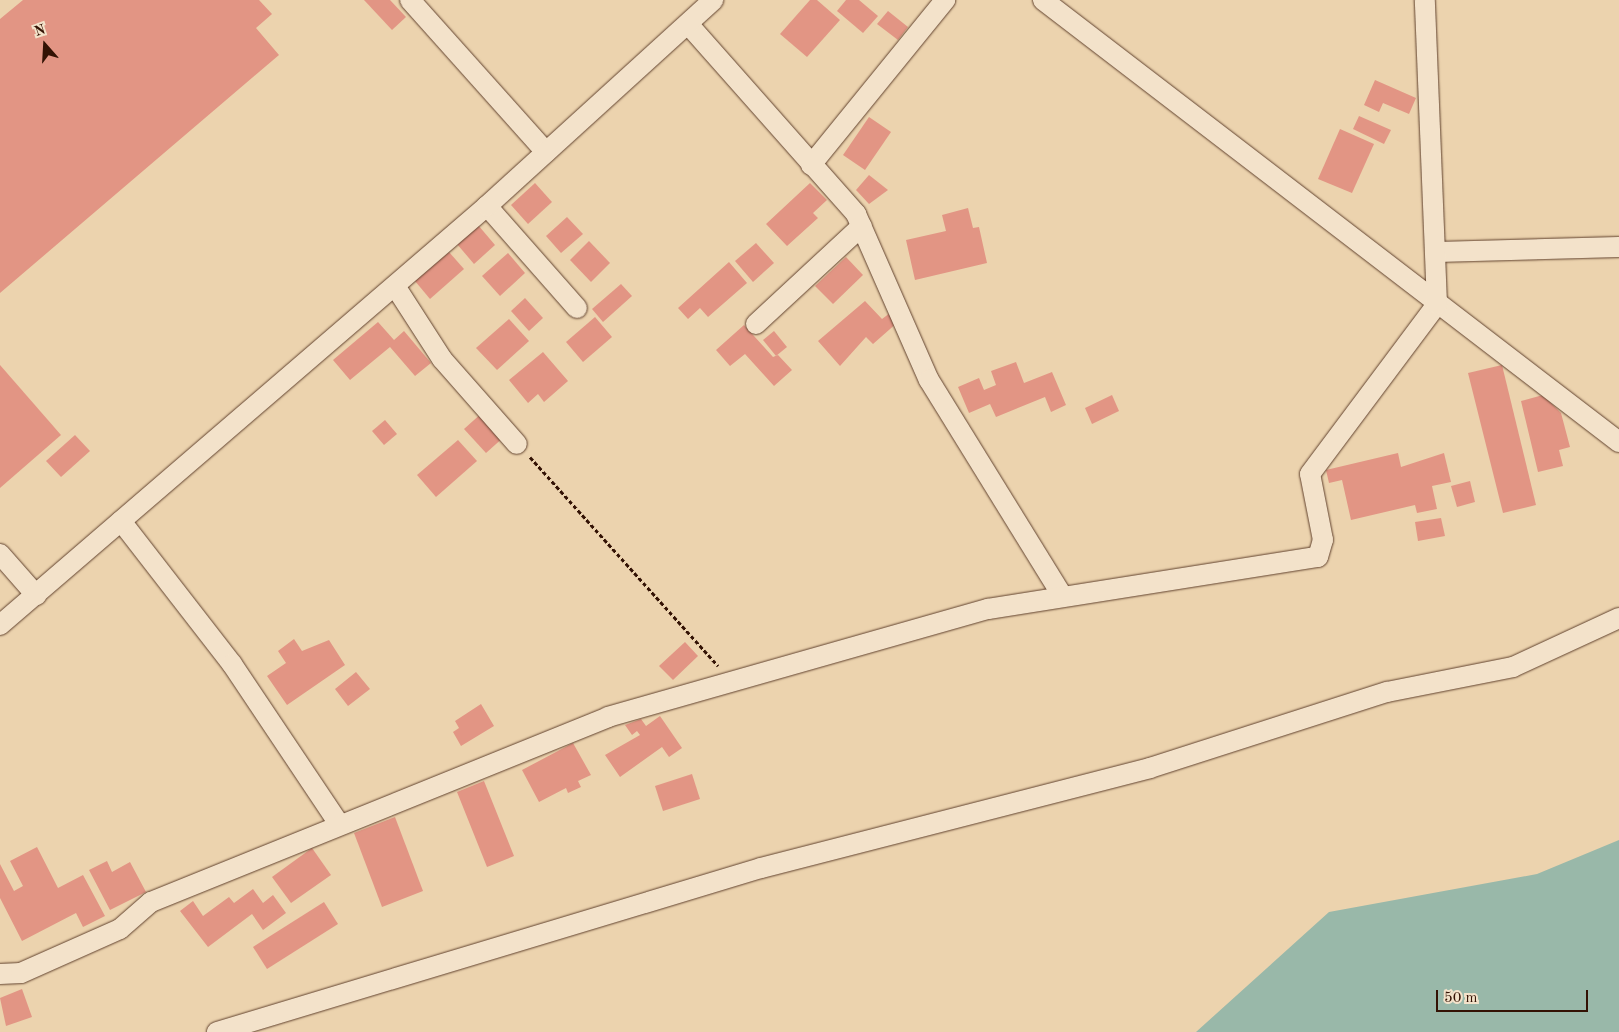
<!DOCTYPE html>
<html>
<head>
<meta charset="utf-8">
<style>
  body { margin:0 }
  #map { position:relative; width:1619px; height:1032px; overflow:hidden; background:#ecd3ae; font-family:"Old Standard TT",serif }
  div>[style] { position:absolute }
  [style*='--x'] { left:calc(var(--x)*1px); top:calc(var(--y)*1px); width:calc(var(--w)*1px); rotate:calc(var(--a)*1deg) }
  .water>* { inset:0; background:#99b8a9 }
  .building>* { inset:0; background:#e29584 }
  .path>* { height:3px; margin-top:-1.5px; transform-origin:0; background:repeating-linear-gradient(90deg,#331204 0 4px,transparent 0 6.5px) }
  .roads { filter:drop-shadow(0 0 1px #61422e) drop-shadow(0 0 1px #61422e) }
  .minor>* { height:20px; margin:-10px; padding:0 10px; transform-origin:10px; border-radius:10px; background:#f3e2ca }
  span { translate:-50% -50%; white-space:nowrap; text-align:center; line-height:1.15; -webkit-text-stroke:4.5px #f3e2ca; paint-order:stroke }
  .north { position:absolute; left:20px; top:20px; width:50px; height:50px; -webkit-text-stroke:4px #f3e2ca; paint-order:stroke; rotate:341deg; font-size:14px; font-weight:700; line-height:20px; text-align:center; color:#331204 }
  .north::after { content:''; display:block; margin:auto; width:18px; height:22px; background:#331204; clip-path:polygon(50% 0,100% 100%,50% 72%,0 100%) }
  .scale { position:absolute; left:1436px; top:990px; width:152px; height:22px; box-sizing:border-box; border:2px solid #331204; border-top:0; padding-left:6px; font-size:15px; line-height:18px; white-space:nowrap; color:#331204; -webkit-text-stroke:4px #f3e2ca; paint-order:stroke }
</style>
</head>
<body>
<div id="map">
  <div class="water">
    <div style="clip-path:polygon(1619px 840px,1619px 1032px,1196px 1032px,1329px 912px,1537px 874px)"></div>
  </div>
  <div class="building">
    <div style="clip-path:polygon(23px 0,259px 0,272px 14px,256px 28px,279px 55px,0 293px,0 19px)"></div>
    <div style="clip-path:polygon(364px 0,390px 0,406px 17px,392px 30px)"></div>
    <div style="clip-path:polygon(810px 0,817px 0,840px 20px,807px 57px,780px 34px)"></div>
    <div style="clip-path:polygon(846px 0,859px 0,878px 16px,863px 33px,837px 11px)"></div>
    <div style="clip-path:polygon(888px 11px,908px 27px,898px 40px,877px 24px)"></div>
    <div style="clip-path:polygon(1375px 80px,1416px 98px,1409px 114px,1383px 103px,1379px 112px,1364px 105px)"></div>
    <div style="clip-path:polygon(1359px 116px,1391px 130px,1384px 144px,1353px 129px)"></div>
    <div style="clip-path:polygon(869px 117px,891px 132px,865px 170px,843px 155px)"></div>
    <div style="clip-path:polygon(1340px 129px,1374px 144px,1352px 193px,1318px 179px)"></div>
    <div style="clip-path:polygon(869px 175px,888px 190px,869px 204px,856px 190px)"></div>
    <div style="clip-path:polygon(535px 183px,552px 202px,528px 224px,511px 205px)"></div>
    <div style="clip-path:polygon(810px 183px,827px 200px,813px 213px,818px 218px,787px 246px,766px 224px)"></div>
    <div style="clip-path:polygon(968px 208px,973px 228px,979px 227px,987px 263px,915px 280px,906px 240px,946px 231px,942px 215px)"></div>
    <div style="clip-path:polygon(567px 217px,583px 234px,561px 253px,546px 236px)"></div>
    <div style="clip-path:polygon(478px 225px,495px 245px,474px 264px,457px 244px)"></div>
    <div style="clip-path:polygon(589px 241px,610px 263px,591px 282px,570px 260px)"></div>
    <div style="clip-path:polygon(756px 243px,774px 263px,753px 282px,735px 261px)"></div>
    <div style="clip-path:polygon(449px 252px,464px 269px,430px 299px,415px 281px)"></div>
    <div style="clip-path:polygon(508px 253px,525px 273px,500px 296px,482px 276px)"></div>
    <div style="clip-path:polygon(846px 257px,863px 275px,833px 304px,815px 286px)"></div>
    <div style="clip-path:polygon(729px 262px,747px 283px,708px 317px,700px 308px,688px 319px,678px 308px)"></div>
    <div style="clip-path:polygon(621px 284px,632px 296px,603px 322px,592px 309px)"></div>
    <div style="clip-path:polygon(525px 298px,543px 318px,529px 331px,511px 311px)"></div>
    <div style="clip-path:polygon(865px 301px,882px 319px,890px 313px,898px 322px,873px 344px,866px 337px,840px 366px,818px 341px)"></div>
    <div style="clip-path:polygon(595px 317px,612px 337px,583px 362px,566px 342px)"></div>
    <div style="clip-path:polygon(509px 319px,529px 341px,497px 370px,476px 348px)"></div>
    <div style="clip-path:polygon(378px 322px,394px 340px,404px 331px,431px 363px,415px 376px,390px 347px,350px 380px,333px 360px)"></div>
    <div style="clip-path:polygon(744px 325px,773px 357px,778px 355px,792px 370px,774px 386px,745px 354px,730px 366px,716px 350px)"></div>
    <div style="clip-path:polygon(774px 331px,787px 347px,776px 356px,763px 340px)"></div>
    <div style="clip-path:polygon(543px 352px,568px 381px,544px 402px,538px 394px,528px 403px,509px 380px)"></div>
    <div style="clip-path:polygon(1016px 362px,1024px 383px,1052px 372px,1066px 405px,1051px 412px,1045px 397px,996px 417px,990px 404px,969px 413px,958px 387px,979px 378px,984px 390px,996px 385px,991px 371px)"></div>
    <div style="clip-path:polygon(0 365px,61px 435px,0 488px)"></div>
    <div style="clip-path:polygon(1502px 365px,1536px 505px,1503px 513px,1468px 373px)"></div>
    <div style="clip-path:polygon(1112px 395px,1119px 411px,1092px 424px,1085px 408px)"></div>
    <div style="clip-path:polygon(1543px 395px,1561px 413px,1570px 447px,1559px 450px,1563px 466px,1538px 472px,1521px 401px)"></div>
    <div style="clip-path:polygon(483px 412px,505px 436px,486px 453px,464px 429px)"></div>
    <div style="clip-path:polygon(385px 420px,397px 434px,384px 445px,372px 431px)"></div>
    <div style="clip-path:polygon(75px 435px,90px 451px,61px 477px,46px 461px)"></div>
    <div style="clip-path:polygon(458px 440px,477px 461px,436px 497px,417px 475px)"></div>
    <div style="clip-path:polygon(1398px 453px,1401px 467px,1444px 453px,1451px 482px,1432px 486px,1437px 509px,1417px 513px,1415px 505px,1351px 520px,1342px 480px,1329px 483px,1326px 470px)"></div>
    <div style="clip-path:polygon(1470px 481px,1475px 502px,1457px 507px,1451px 486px)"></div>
    <div style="clip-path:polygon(1441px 518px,1445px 536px,1418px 541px,1415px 522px)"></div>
    <div style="clip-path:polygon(294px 639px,302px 651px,329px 640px,345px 665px,287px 705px,267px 676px,286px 663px,278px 651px)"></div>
    <div style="clip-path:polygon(685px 642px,698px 656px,673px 680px,659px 666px)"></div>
    <div style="clip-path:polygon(356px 672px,370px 689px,348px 706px,335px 689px)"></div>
    <div style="clip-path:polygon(481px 704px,494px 726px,461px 746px,453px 732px,459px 728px,455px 721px)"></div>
    <div style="clip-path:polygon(660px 716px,682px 748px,669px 757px,662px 747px,620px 777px,605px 755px,640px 735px,637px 731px,632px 735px,625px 725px,641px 719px,646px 726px)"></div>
    <div style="clip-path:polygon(573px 743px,591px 775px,578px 781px,581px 787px,568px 793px,566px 788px,539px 802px,522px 770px)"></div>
    <div style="clip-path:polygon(692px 774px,700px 799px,663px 811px,655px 786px)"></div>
    <div style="clip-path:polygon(484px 781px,514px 856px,487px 867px,457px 792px)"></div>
    <div style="clip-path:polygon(395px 817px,423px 891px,382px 907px,354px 833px)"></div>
    <div style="clip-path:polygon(37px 847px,58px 888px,83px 875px,105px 916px,83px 927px,76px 913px,22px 941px,0 898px,0 864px,14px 891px,23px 886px,10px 861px)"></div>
    <div style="clip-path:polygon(312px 848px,331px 875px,291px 903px,272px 877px)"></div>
    <div style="clip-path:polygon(107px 861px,112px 872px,130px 862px,146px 892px,110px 910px,89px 870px)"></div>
    <div style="clip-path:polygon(253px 889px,263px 903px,273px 895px,286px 913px,263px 930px,252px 914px,208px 947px,180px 911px,193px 901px,203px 916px,229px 897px,234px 903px)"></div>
    <div style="clip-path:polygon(324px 902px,338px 924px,267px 969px,253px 947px)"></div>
    <div style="clip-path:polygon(22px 989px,32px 1017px,6px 1026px,0 998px)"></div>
  </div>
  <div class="path">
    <div style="--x:530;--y:457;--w:281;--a:48"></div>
  </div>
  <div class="roads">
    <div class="minor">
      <div style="--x:410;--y:0;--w:204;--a:48.2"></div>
      <div style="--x:1043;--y:0;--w:726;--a:37.5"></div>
      <div style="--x:688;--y:24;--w:254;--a:48.5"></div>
      <div style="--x:856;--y:214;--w:181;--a:66.3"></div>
      <div style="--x:929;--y:380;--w:253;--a:58.3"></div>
      <div style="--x:811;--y:165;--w:213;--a:-50.9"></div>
      <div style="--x:487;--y:206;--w:136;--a:48.6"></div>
      <div style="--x:1437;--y:252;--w:182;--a:-1.6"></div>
      <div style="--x:395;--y:286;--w:87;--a:57.2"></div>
      <div style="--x:442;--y:359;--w:113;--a:48.6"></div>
      <div style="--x:756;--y:324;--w:144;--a:-42.8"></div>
      <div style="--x:121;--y:521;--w:181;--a:52.2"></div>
      <div style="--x:232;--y:664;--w:192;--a:56.2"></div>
      <div style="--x:0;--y:554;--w:55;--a:48.7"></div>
      <div style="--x:0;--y:625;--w:642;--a:-40.71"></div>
      <div style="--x:487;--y:206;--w:306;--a:-42.3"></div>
      <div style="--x:0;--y:974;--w:21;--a:-3"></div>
      <div style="--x:21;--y:973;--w:108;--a:-24"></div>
      <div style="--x:120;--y:929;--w:41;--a:-41.1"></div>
      <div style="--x:151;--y:902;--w:493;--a:-22"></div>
      <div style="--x:608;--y:717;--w:395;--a:-15.9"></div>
      <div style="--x:988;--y:609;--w:334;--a:-9"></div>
      <div style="--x:1318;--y:557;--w:18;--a:-74"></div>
      <div style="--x:1323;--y:540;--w:67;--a:-101.1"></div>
      <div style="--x:1310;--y:474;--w:212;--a:-53.2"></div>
      <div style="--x:1437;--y:304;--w:304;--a:-92.3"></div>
      <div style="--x:217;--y:1032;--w:568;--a:-16.78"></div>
      <div style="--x:761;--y:868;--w:402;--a:-14.4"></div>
      <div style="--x:1150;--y:768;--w:249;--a:-17.8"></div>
      <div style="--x:1387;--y:692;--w:128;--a:-11.2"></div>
      <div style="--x:1513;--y:667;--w:117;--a:-24.8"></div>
    </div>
  </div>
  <div class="north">N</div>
  <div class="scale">50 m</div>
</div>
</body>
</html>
